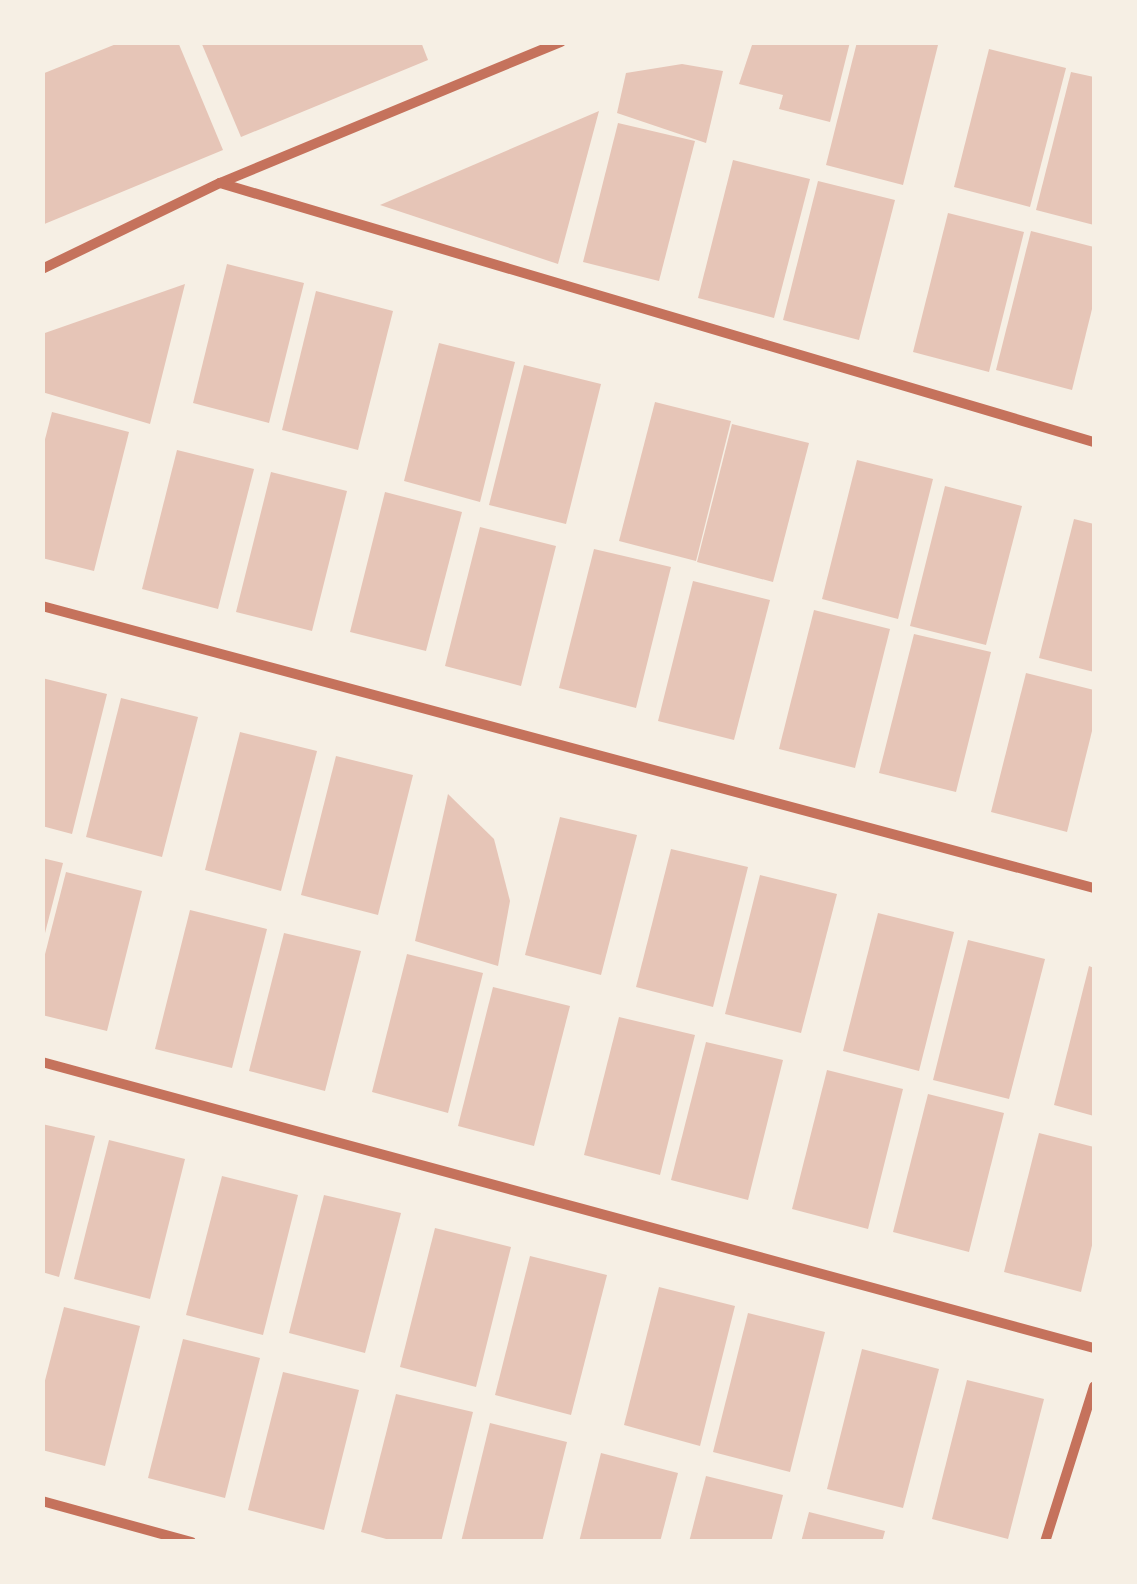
<!DOCTYPE html>
<html>
<head>
<meta charset="utf-8">
<style>
  body { margin:0 }
  #map { position:relative; width:1137px; height:1584px; overflow:hidden; background:#f6efe4; font-family:Roboto,sans-serif }
  div>[style] { position:absolute }
  [style*='--x'] { left:calc(var(--x)*1px); top:calc(var(--y)*1px); width:calc(var(--w)*1px); rotate:calc(var(--a)*1deg) }
  .building>* { inset:0; background:#e6c5b7 }
  .minor>* { height:10px; margin:-5px; padding:0 5px; transform-origin:5px; border-radius:5px; background:#c5725c }
  span { translate:-50% -50%; white-space:nowrap; text-align:center; line-height:1.15; -webkit-text-stroke:10px #f6efe4; paint-order:stroke }
  .frame { position:absolute; inset:0; border:45px solid #f6efe4; pointer-events:none }
</style>
</head>
<body>
<div id="map">
  <div class="building">
    <div style="clip-path:polygon(121px 42px,178px 42px,223px 150px,42px 225px,42px 74px)"></div>
    <div style="clip-path:polygon(201px 42px,421px 42px,428px 60px,241px 137px)"></div>
    <div style="clip-path:polygon(753px 42px,850px 42px,830px 122px,779px 109px,783px 95px,739px 84px)"></div>
    <div style="clip-path:polygon(857px 42px,938px 45px,903px 185px,826px 165px)"></div>
    <div style="clip-path:polygon(989px 49px,1066px 68px,1030px 207px,954px 187px)"></div>
    <div style="clip-path:polygon(682px 64px,723px 71px,706px 143px,617px 113px,626px 73px)"></div>
    <div style="clip-path:polygon(1071px 72px,1094px 77px,1094px 225px,1036px 210px)"></div>
    <div style="clip-path:polygon(599px 111px,558px 264px,380px 205px)"></div>
    <div style="clip-path:polygon(618px 123px,695px 141px,659px 281px,583px 262px)"></div>
    <div style="clip-path:polygon(733px 160px,810px 179px,774px 318px,698px 298px)"></div>
    <div style="clip-path:polygon(818px 181px,895px 200px,859px 340px,783px 320px)"></div>
    <div style="clip-path:polygon(948px 213px,1024px 232px,989px 372px,913px 352px)"></div>
    <div style="clip-path:polygon(1031px 231px,1094px 247px,1094px 301px,1072px 390px,996px 370px)"></div>
    <div style="clip-path:polygon(227px 264px,304px 283px,269px 423px,193px 403px)"></div>
    <div style="clip-path:polygon(185px 284px,150px 424px,42px 392px,42px 334px)"></div>
    <div style="clip-path:polygon(316px 291px,393px 311px,358px 450px,282px 430px)"></div>
    <div style="clip-path:polygon(439px 343px,515px 362px,480px 502px,404px 481px)"></div>
    <div style="clip-path:polygon(524px 365px,601px 384px,566px 524px,489px 505px)"></div>
    <div style="clip-path:polygon(655px 402px,731px 421px,696px 561px,619px 541px)"></div>
    <div style="clip-path:polygon(52px 412px,129px 432px,94px 571px,42px 558px,42px 451px)"></div>
    <div style="clip-path:polygon(732px 424px,809px 443px,773px 582px,697px 562px)"></div>
    <div style="clip-path:polygon(177px 450px,254px 469px,218px 609px,142px 589px)"></div>
    <div style="clip-path:polygon(857px 460px,933px 479px,898px 619px,822px 599px)"></div>
    <div style="clip-path:polygon(271px 472px,347px 491px,312px 631px,236px 612px)"></div>
    <div style="clip-path:polygon(945px 486px,1022px 506px,986px 645px,910px 626px)"></div>
    <div style="clip-path:polygon(385px 492px,462px 512px,426px 651px,350px 632px)"></div>
    <div style="clip-path:polygon(1074px 519px,1094px 524px,1094px 672px,1039px 658px)"></div>
    <div style="clip-path:polygon(480px 527px,556px 546px,521px 686px,445px 666px)"></div>
    <div style="clip-path:polygon(594px 549px,671px 567px,636px 708px,559px 688px)"></div>
    <div style="clip-path:polygon(693px 581px,770px 600px,734px 740px,658px 721px)"></div>
    <div style="clip-path:polygon(814px 610px,890px 629px,855px 768px,779px 749px)"></div>
    <div style="clip-path:polygon(914px 634px,991px 652px,956px 792px,879px 773px)"></div>
    <div style="clip-path:polygon(1026px 673px,1094px 690px,1094px 723px,1067px 832px,991px 812px)"></div>
    <div style="clip-path:polygon(42px 678px,107px 694px,72px 834px,42px 826px)"></div>
    <div style="clip-path:polygon(121px 698px,198px 717px,162px 857px,86px 837px)"></div>
    <div style="clip-path:polygon(240px 732px,317px 751px,281px 891px,205px 870px)"></div>
    <div style="clip-path:polygon(336px 756px,413px 775px,378px 915px,301px 895px)"></div>
    <div style="clip-path:polygon(448px 794px,494px 839px,510px 901px,498px 966px,415px 941px)"></div>
    <div style="clip-path:polygon(560px 817px,637px 835px,601px 975px,525px 955px)"></div>
    <div style="clip-path:polygon(671px 849px,748px 867px,713px 1007px,636px 987px)"></div>
    <div style="clip-path:polygon(42px 858px,63px 863px,44px 937px,42px 937px)"></div>
    <div style="clip-path:polygon(66px 872px,142px 891px,107px 1031px,42px 1015px,42px 966px)"></div>
    <div style="clip-path:polygon(760px 875px,837px 894px,801px 1033px,725px 1014px)"></div>
    <div style="clip-path:polygon(190px 910px,267px 929px,232px 1068px,155px 1049px)"></div>
    <div style="clip-path:polygon(878px 913px,954px 932px,919px 1071px,843px 1051px)"></div>
    <div style="clip-path:polygon(284px 933px,361px 951px,325px 1091px,249px 1071px)"></div>
    <div style="clip-path:polygon(968px 940px,1045px 959px,1009px 1099px,933px 1080px)"></div>
    <div style="clip-path:polygon(407px 954px,483px 973px,448px 1113px,372px 1092px)"></div>
    <div style="clip-path:polygon(1089px 966px,1094px 968px,1094px 1116px,1054px 1105px)"></div>
    <div style="clip-path:polygon(493px 987px,570px 1006px,534px 1146px,458px 1126px)"></div>
    <div style="clip-path:polygon(619px 1017px,695px 1035px,660px 1175px,584px 1155px)"></div>
    <div style="clip-path:polygon(706px 1042px,783px 1060px,748px 1200px,671px 1180px)"></div>
    <div style="clip-path:polygon(827px 1070px,903px 1089px,868px 1229px,792px 1209px)"></div>
    <div style="clip-path:polygon(928px 1094px,1004px 1113px,969px 1252px,893px 1232px)"></div>
    <div style="clip-path:polygon(42px 1124px,95px 1136px,59px 1277px,42px 1272px)"></div>
    <div style="clip-path:polygon(1039px 1133px,1094px 1147px,1094px 1237px,1081px 1292px,1004px 1272px)"></div>
    <div style="clip-path:polygon(109px 1140px,185px 1159px,150px 1299px,74px 1279px)"></div>
    <div style="clip-path:polygon(222px 1176px,298px 1195px,263px 1335px,186px 1315px)"></div>
    <div style="clip-path:polygon(324px 1195px,401px 1213px,365px 1353px,289px 1333px)"></div>
    <div style="clip-path:polygon(435px 1228px,511px 1247px,476px 1387px,400px 1367px)"></div>
    <div style="clip-path:polygon(530px 1256px,607px 1275px,571px 1415px,495px 1395px)"></div>
    <div style="clip-path:polygon(659px 1287px,735px 1306px,700px 1446px,624px 1425px)"></div>
    <div style="clip-path:polygon(64px 1307px,140px 1326px,105px 1466px,42px 1450px,42px 1392px)"></div>
    <div style="clip-path:polygon(748px 1313px,825px 1332px,790px 1472px,713px 1452px)"></div>
    <div style="clip-path:polygon(183px 1339px,260px 1358px,225px 1498px,148px 1478px)"></div>
    <div style="clip-path:polygon(862px 1349px,939px 1369px,903px 1508px,827px 1489px)"></div>
    <div style="clip-path:polygon(283px 1372px,359px 1390px,324px 1530px,248px 1510px)"></div>
    <div style="clip-path:polygon(967px 1380px,1044px 1399px,1008px 1539px,932px 1519px)"></div>
    <div style="clip-path:polygon(396px 1394px,473px 1412px,441px 1542px,397px 1542px,361px 1532px)"></div>
    <div style="clip-path:polygon(490px 1423px,567px 1442px,542px 1542px,461px 1542px)"></div>
    <div style="clip-path:polygon(601px 1453px,678px 1473px,660px 1542px,579px 1542px)"></div>
    <div style="clip-path:polygon(706px 1476px,783px 1495px,771px 1542px,689px 1542px)"></div>
    <div style="clip-path:polygon(809px 1512px,885px 1531px,882px 1542px,801px 1542px)"></div>
  </div>
  <div class="minor">
    <div style="--x:220;--y:183;--w:912;--a:16.51"></div>
    <div style="--x:42;--y:269;--w:198;--a:-25.8"></div>
    <div style="--x:220;--y:183;--w:369;--a:-22.5"></div>
    <div style="--x:42;--y:606;--w:1089;--a:15.01"></div>
    <div style="--x:42;--y:1062;--w:1090;--a:15.21"></div>
    <div style="--x:42;--y:1501;--w:155;--a:15.4"></div>
    <div style="--x:1045;--y:1542;--w:163;--a:-72.5"></div>
  </div>
  <div class="frame"></div>
</div>
</body>
</html>
